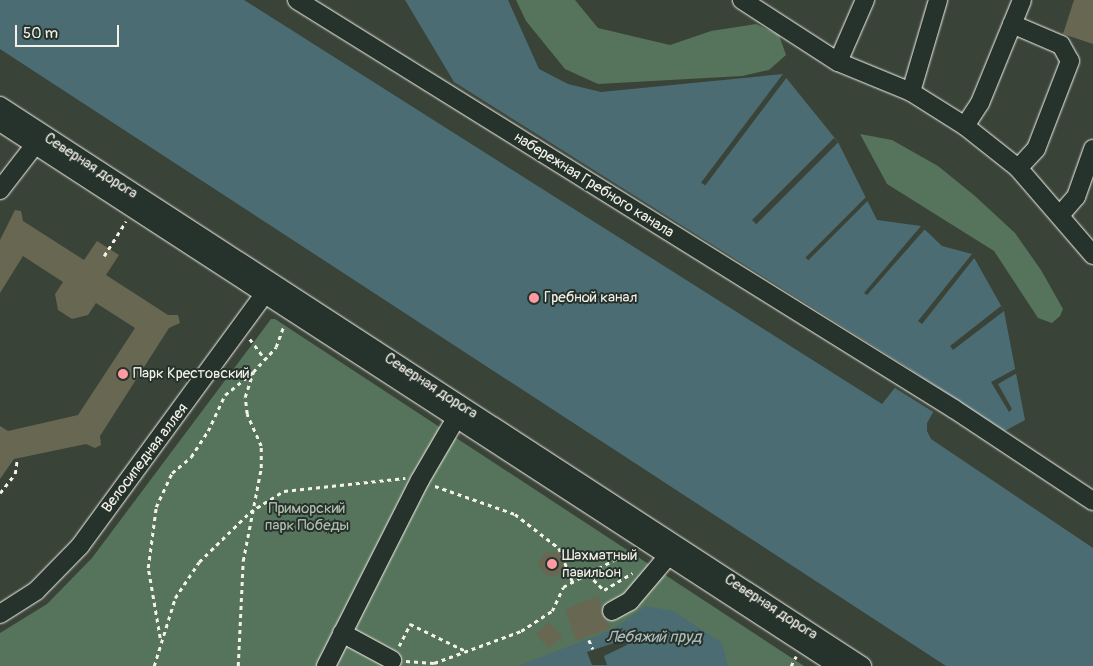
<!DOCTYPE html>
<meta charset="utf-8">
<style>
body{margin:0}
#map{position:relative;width:1093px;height:666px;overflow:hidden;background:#3a4338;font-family:Pangolin,sans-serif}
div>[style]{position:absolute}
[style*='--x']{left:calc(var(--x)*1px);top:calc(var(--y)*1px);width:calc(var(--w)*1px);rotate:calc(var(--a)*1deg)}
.green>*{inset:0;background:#56735b}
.water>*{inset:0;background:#4b6c72}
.pier>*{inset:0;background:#3a4338;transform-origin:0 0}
.building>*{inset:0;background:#686752;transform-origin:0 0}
.path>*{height:2.5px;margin-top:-1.25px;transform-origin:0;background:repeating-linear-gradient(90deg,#f4f1e8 0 4px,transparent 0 8px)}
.roads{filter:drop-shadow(0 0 1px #f4f1e8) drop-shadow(0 0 1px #f4f1e8)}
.minor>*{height:18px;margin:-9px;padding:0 9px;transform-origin:9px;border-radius:9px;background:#26332d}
.dots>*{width:14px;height:14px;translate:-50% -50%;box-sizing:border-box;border:2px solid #26332d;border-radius:50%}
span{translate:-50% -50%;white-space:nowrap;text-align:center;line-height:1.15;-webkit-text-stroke:4px #26332d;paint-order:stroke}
.street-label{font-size:15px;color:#f4f1e8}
.poi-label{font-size:15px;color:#f4f1e8}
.left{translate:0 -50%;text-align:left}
.park-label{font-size:15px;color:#b5bfb0}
.water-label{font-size:16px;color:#b0bcb9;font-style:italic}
.scale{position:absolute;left:15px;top:25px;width:104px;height:22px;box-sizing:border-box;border:2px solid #f4f1e8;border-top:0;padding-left:6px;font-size:15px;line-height:18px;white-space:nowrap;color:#f4f1e8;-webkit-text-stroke:4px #26332d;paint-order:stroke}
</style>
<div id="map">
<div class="green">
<div style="clip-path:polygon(516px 0,575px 0,598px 28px,670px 45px,711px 31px,756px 24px,779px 35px,786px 55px,769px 70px,742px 76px,598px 84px,565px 69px,526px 21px)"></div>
<div style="clip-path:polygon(860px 134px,892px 140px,938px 166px,975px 196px,1015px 233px,1041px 270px,1063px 309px,1060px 316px,1052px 323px,1038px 318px,994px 251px,887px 184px)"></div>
<div style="clip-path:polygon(271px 319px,275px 319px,804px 666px,0 666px,0 633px,47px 604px,92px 558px)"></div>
</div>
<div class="water">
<div style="clip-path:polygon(0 0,244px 0,882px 404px,910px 369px,454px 82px,405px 0,508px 0,539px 69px,568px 84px,601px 92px,783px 74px,838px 142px,877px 220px,921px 226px,942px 246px,972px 254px,1004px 311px,1025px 420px,1005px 431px,945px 392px,927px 423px,927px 431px,931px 439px,1093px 548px,1093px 666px,946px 666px,0 49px)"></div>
<div style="clip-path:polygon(646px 606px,673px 611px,722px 643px,728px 666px,518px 666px,614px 629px)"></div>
</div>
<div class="pier">
<div style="left:783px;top:74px;width:5px;height:136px;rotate:37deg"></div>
<div style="left:834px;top:138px;width:6px;height:116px;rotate:45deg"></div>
<div style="left:867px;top:196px;width:4px;height:87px;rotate:45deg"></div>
<div style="clip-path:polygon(921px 226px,925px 229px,867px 295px,864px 293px)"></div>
<div style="clip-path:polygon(972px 254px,975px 257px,922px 324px,918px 321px)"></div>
<div style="clip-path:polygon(1001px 306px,1004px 311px,953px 350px,950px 346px)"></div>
<div style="clip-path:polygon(897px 361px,959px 401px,938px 407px,935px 413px,895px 388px,907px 370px)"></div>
<div style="clip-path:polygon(1017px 368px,1019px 372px,998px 384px,1012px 409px,1009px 412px,991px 382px)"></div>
<div style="clip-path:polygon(626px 639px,627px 645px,604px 656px,607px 665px,592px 665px,587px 652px)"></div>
</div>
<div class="building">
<div style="clip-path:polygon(1074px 0,1093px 0,1093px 44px,1063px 34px)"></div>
<div style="clip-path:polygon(15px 210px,21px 211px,23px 221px,84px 260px,97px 241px,119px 255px,106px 275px,168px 315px,178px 315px,180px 323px,169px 328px,100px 436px,101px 445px,95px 448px,86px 444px,14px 459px,0 479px,0 426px,8px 431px,78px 415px,135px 328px,96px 303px,88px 315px,72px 319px,58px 310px,55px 294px,63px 282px,23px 256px,0 293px,0 240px)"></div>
<div style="clip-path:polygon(545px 552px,559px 552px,565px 564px,557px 576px,545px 575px,538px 563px)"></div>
<div style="clip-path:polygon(599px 596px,603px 616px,611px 628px,576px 641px,565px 609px)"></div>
<div style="left:549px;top:622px;width:19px;height:18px;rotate:47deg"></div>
</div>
<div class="path">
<div style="--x:104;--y:256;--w:41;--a:-57.8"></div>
<div style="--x:250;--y:339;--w:25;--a:53"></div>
<div style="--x:435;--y:486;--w:85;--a:19.3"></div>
<div style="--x:515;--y:514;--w:56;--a:37.7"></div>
<div style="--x:559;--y:548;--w:37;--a:68"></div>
<div style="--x:0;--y:493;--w:24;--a:-52"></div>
<div style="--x:15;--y:474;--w:15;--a:-82"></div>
<div style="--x:588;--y:574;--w:23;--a:45"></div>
<div style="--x:604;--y:590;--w:33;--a:-31"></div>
<div style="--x:160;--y:638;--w:71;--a:-99.7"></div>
<div style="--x:148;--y:568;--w:62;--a:-82.5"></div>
<div style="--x:156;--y:507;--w:38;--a:-65"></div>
<div style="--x:172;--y:473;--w:25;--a:-40"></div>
<div style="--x:191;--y:457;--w:31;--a:-57"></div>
<div style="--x:208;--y:431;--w:40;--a:-65"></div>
<div style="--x:225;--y:395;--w:36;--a:-39"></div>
<div style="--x:589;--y:640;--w:10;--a:66"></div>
<div style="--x:399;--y:646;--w:25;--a:-63"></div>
<div style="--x:410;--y:624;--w:64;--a:25.8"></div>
<div style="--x:406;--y:661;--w:28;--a:4"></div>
<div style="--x:434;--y:663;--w:93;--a:-20.2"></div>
<div style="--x:521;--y:631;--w:37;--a:-33"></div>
<div style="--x:552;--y:611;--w:26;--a:-65"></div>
<div style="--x:563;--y:587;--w:77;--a:-27.9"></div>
<div style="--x:154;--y:666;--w:71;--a:-72.8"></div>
<div style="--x:175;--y:598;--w:43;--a:-56.3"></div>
<div style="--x:199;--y:562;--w:71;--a:-44.4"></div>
<div style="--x:250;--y:512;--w:40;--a:-32"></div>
<div style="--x:284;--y:491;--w:122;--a:-6.1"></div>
<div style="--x:238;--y:666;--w:105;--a:-87.3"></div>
<div style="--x:243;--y:561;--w:95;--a:-79"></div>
<div style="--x:261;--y:468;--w:22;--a:-90"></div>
<div style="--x:261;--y:446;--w:35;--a:-114"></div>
<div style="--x:247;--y:414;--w:17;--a:-97"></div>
<div style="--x:245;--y:397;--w:26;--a:-72"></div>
<div style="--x:253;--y:372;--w:34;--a:-47"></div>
<div style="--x:276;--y:347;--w:23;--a:-70"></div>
<div style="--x:791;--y:666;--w:11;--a:-63"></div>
</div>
<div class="roads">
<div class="minor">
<div style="--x:297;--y:0;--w:774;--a:31.9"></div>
<div style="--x:954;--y:409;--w:167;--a:33.5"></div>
<div style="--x:742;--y:0;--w:114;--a:32.9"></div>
<div style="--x:838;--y:62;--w:79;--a:22.3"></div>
<div style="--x:911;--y:92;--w:64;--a:32.2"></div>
<div style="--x:965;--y:126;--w:68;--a:38.4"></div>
<div style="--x:1018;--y:168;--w:115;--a:49.2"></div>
<div style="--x:1012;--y:24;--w:53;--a:23.2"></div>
<div style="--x:1061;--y:45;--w:18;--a:61"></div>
<div style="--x:1070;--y:61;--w:94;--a:111.1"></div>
<div style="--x:1036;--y:149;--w:26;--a:133"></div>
<div style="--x:838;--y:62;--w:68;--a:-66.5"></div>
<div style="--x:911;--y:92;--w:96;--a:-73.6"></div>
<div style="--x:0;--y:106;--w:1028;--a:33.01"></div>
<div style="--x:0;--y:122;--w:999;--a:32.99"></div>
<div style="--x:965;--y:126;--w:27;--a:-57"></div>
<div style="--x:980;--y:103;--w:111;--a:-67.8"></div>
<div style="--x:0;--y:190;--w:67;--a:-52.3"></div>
<div style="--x:1061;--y:214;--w:23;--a:-49"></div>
<div style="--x:1076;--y:197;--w:51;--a:-70.5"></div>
<div style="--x:612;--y:611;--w:21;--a:-29"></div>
<div style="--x:630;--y:601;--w:70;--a:-49.7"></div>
<div style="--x:0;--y:614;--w:43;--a:-32.6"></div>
<div style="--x:36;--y:591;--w:63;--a:-45.6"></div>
<div style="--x:80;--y:546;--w:323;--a:-53.8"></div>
<div style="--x:342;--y:633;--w:57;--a:28.4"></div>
<div style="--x:326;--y:666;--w:208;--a:-63.2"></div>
<div style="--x:420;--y:480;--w:83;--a:-59.7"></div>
</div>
</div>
<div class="dots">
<div style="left:534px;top:298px;background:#ff9aa2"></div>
<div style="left:123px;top:374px;background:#ff9aa2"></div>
<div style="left:552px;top:564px;background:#ff9aa2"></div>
</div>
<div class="street-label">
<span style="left:91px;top:166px;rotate:33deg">Северная дорога</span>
<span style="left:594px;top:185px;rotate:32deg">набережная Гребного канала</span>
<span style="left:431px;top:386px;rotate:33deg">Северная дорога</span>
<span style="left:145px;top:458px;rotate:-53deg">Велосипедная аллея</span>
<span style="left:771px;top:607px;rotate:33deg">Северная дорога</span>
</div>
<div class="poi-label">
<span class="left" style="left:544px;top:298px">Гребной канал</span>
<span class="left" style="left:133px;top:374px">Парк Крестовский</span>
<span class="left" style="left:562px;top:564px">Шахматный<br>павильон</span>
</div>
<div class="park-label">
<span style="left:307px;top:517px">Приморский<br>парк Победы</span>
</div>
<div class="water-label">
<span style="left:654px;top:637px">Лебяжий пруд</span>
</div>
<div class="scale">50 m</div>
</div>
